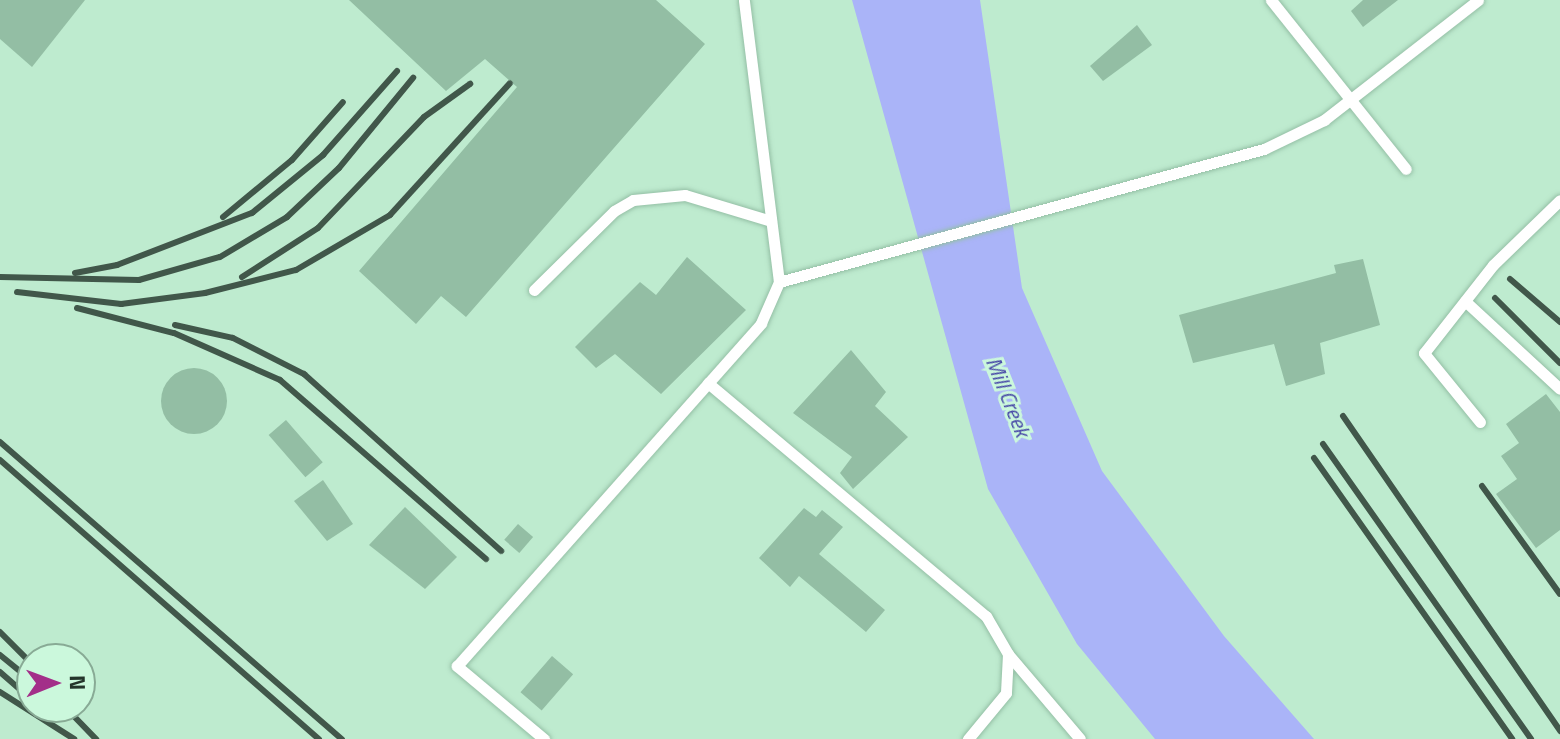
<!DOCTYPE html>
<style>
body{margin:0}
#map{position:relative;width:1560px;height:739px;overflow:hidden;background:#beebcf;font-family:"Titillium Web",sans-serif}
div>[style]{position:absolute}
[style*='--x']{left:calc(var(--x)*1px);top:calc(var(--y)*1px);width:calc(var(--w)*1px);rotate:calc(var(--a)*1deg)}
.water>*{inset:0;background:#aab4f8}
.building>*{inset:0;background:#93bea4;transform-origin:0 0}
.round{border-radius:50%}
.roads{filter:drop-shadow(0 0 2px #94bfa5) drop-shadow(0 0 2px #94bfa5)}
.service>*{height:11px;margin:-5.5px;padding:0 5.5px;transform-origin:5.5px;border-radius:5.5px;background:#fff}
.rail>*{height:6px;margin:-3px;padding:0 3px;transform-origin:3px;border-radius:3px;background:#41574a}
span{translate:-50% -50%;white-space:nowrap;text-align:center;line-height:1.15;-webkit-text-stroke:6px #cbf8dc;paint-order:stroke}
.water-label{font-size:22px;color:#4545a6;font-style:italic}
.north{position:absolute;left:16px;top:643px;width:80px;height:80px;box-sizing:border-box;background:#cbf8dc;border:2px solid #88aa95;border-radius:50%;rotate:89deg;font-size:22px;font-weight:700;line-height:32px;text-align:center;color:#24352b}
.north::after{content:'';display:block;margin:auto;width:28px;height:36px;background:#a32f89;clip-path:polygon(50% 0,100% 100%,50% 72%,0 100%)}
</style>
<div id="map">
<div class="water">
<div style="clip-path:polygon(852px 0,980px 0,1022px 288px,1102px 471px,1224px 636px,1314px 739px,1155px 739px,1077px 644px,988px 489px)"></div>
</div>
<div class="building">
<div style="clip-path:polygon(0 0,85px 0,32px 67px,0 39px)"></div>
<div style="clip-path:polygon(349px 0,656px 0,705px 44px,466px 317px,441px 296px,416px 324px,359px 271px,517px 87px,485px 59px,446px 91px)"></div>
<div style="clip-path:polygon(1363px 0,1398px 0,1363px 27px,1351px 11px)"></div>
<div style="clip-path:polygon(1137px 25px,1152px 45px,1103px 81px,1090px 66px)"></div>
<div style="clip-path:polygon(687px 257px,746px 310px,661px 394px,615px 354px,596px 368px,575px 347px,640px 282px,656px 295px)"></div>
<div style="clip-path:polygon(1363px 259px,1380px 325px,1320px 343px,1325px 374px,1286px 386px,1274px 344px,1193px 363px,1179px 315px,1336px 273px,1334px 265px)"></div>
<div style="clip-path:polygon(851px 350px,886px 392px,875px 406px,908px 437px,853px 489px,840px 473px,852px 457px,793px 413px)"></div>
<div class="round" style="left:161px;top:368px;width:66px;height:66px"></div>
<div style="clip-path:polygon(1546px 394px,1560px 412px,1560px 530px,1536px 548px,1496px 494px,1517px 479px,1501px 456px,1519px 443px,1506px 424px)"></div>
<div style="left:286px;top:420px;width:56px;height:23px;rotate:49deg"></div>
<div style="clip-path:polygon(323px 480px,353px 524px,327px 541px,294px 501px)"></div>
<div style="clip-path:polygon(405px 507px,457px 557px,425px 589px,369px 545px)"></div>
<div style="clip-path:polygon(804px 508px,816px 517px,822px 510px,843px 527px,819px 554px,885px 610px,866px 632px,799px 576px,790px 587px,759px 558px)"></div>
<div style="left:518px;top:524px;width:20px;height:21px;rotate:41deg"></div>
<div style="left:552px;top:656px;width:28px;height:48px;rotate:41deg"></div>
</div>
<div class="roads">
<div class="service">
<div style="--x:1271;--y:0;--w:216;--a:51.4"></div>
<div style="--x:779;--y:282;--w:503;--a:-15.34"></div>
<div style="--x:1264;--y:149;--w:67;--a:-25.8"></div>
<div style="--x:1324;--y:120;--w:195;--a:-37.9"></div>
<div style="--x:534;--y:290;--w:112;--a:-44.6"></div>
<div style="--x:614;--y:211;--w:22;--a:-30"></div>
<div style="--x:633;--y:200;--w:52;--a:-5.5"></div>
<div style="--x:685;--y:195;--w:90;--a:16.8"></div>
<div style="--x:1465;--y:301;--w:129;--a:42.8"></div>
<div style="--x:708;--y:383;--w:363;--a:40"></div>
<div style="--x:986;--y:616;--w:44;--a:59.9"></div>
<div style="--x:1008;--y:654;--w:39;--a:93"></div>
<div style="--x:1006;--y:693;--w:60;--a:129.6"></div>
<div style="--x:1480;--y:422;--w:89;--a:-129.1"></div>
<div style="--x:1424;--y:353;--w:112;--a:-51.9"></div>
<div style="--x:1493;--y:265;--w:93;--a:-44.1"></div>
<div style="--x:1008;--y:654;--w:111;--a:49.7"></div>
<div style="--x:544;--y:739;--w:114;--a:-140"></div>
<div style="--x:457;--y:666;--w:458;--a:-48.4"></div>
<div style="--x:761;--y:323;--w:45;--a:-66.3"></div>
<div style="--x:779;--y:282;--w:284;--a:-97.1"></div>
</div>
</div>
<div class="rail">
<div style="--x:223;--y:217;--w:89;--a:-39.6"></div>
<div style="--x:292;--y:160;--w:77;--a:-48.7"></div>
<div style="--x:75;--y:273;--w:43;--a:-10.8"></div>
<div style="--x:117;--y:265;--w:145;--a:-21.1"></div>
<div style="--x:252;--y:213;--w:92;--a:-39.2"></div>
<div style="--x:323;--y:155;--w:112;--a:-48.6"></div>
<div style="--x:0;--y:277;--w:139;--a:1.2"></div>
<div style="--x:139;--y:280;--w:84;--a:-15.9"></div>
<div style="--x:220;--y:257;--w:78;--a:-30.8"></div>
<div style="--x:287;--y:217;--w:71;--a:-43.3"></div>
<div style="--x:339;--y:168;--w:117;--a:-50.6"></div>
<div style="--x:242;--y:277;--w:90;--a:-32.8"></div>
<div style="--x:318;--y:228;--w:153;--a:-46.3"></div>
<div style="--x:424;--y:117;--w:57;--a:-35.7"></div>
<div style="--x:1510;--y:279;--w:66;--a:40.7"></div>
<div style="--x:17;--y:292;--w:105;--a:6.6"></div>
<div style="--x:121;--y:304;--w:85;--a:-7.5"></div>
<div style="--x:205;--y:293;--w:94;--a:-14.2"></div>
<div style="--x:296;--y:270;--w:109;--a:-30.3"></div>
<div style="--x:390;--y:215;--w:178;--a:-47.7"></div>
<div style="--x:1495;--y:298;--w:92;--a:45"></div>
<div style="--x:77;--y:308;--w:100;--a:14.5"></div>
<div style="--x:174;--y:333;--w:116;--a:23.9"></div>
<div style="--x:280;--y:380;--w:273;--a:41"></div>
<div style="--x:175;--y:325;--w:59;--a:12.6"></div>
<div style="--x:233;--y:338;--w:80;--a:26.9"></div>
<div style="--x:304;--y:374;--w:265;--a:41.9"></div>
<div style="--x:1343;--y:416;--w:383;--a:55.4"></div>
<div style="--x:0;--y:442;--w:453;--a:41"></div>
<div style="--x:1323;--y:444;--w:361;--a:54.8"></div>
<div style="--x:1314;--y:458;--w:344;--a:54.8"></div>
<div style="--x:0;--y:460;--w:424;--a:41.2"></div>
<div style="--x:1482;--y:486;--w:133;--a:54.2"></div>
<div style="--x:0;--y:632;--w:45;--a:45"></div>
<div style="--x:0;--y:655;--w:41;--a:39.1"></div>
<div style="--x:0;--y:672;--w:43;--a:41.2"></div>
<div style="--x:0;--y:692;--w:88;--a:32.4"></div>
<div style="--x:65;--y:707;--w:45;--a:45.9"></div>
</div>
<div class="water-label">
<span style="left:1008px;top:397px;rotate:68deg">Mill Creek</span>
</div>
<div class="north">N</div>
</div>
